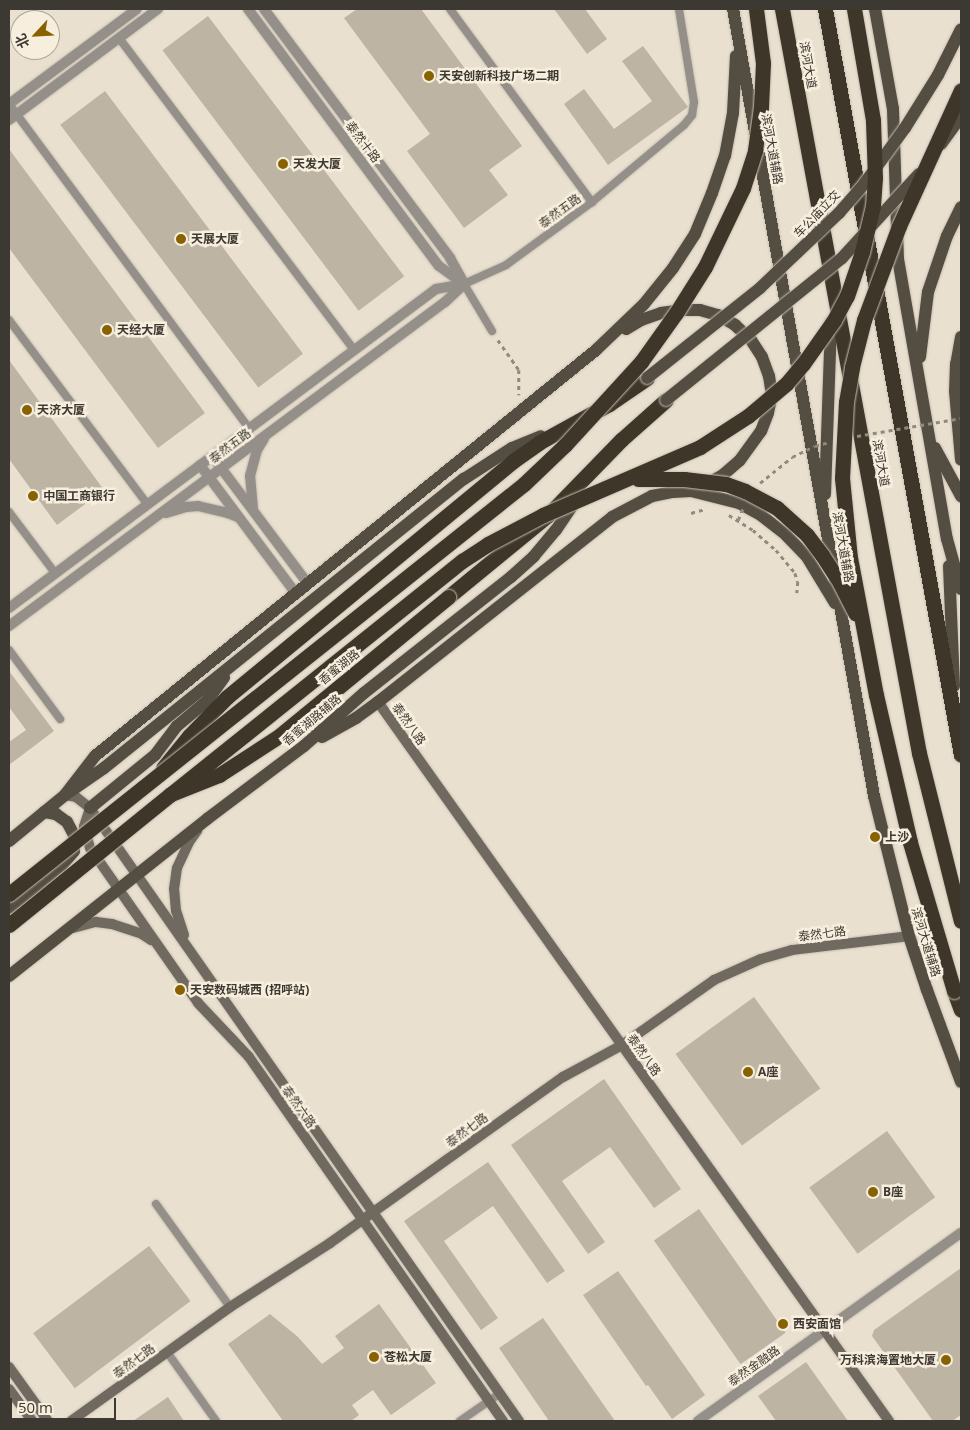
<!DOCTYPE html>
<meta charset="utf-8">
<style>
body{margin:0}
#map{position:relative;width:970px;height:1430px;overflow:hidden;background:#eae0d0;font-family:"Open Sans","Noto Sans SC",sans-serif}
div>[style]{position:absolute}
[style*='--x']{left:calc(var(--x)*1px);top:calc(var(--y)*1px);width:calc(var(--w)*1px);rotate:calc(var(--a)*1deg)}
.building>*{inset:0;background:#beb4a4;transform-origin:0 0}
.path>*{height:2.5px;margin-top:-1.25px;transform-origin:0;background:repeating-linear-gradient(90deg,#918a7f 0 4px,transparent 0 8px)}
.roads{filter:drop-shadow(0 0 1px #c7beb0) drop-shadow(0 0 1px #c7beb0)}
.lane>*{height:8px;margin:-4px;padding:0 4px;transform-origin:4px;border-radius:4px;background:#949089}
.street>*{height:10px;margin:-5px;padding:0 5px;transform-origin:5px;border-radius:5px;background:#949089}
.secondary>*{height:10px;margin:-5px;padding:0 5px;transform-origin:5px;border-radius:5px;background:#6f695f}
.primary>*{height:12px;margin:-6px;padding:0 6px;transform-origin:6px;border-radius:6px;background:#544d41}
.highway>*{height:15px;margin:-7.5px;padding:0 7.5px;transform-origin:7.5px;border-radius:7.5px;background:#3e3629}
.path-bridge>*{height:2.5px;margin-top:-1.25px;transform-origin:0;background:repeating-linear-gradient(90deg,#918a7f 0 4px,transparent 0 8px)}
.bridges{filter:drop-shadow(0 0 1px #c7beb0) drop-shadow(0 0 1px #c7beb0)}
.primary-bridge>*{height:12px;margin:-6px;padding:0 6px;transform-origin:6px;border-radius:6px;background:#544d41}
.highway-bridge>*{height:15px;margin:-7.5px;padding:0 7.5px;transform-origin:7.5px;border-radius:7.5px;background:#3e3629}
.dots>*{width:14px;height:14px;translate:-50% -50%;box-sizing:border-box;border:2px solid #f8eedd;border-radius:50%}
span{translate:-50% -50%;white-space:nowrap;text-align:center;line-height:1.15;-webkit-text-stroke:5px #f8eedd;paint-order:stroke}
.street-label{font-size:12px;color:#3c3832}
.poi-label{font-size:12px;color:#3c3832;font-weight:700}
.left{translate:0 -50%;text-align:left}
.right{translate:-100% -50%;text-align:right}
.frame{position:absolute;inset:0;border:10px solid #3c3832;pointer-events:none}
.north{position:absolute;left:10px;top:10px;width:50px;height:50px;box-sizing:border-box;background:#f8eedd;border:1px solid #ada599;border-radius:50%;rotate:245deg;font-size:14px;font-weight:700;line-height:20px;text-align:center;color:#3c3832}
.north::after{content:'';display:block;margin:auto;width:18px;height:22px;background:#886100;clip-path:polygon(50% 0,100% 100%,50% 72%,0 100%)}
.scale{position:absolute;left:10px;top:1398px;width:106px;height:22px;box-sizing:border-box;border:2px solid #3c3832;border-top:0;padding-left:6px;font-size:15px;line-height:18px;white-space:nowrap;color:#3c3832;-webkit-text-stroke:4px #f8eedd;paint-order:stroke}
</style>
<div id="map">
<div class="building">
<div style="clip-path:polygon(357px 9px,421px 9px,522px 146px,489px 170px,508px 195px,464px 228px,407px 151px,430px 134px,344px 18px)"></div>
<div style="clip-path:polygon(554px 9px,585px 9px,607px 39px,587px 54px)"></div>
<div style="left:208px;top:16px;width:326px;height:57px;rotate:53deg"></div>
<div style="clip-path:polygon(643px 46px,688px 107px,608px 165px,564px 104px,584px 89px,614px 129px,652px 101px,622px 61px)"></div>
<div style="left:105px;top:91px;width:329px;height:56px;rotate:53deg"></div>
<div style="clip-path:polygon(9px 149px,205px 413px,158px 448px,9px 248px)"></div>
<div style="clip-path:polygon(9px 360px,104px 490px,57px 525px,9px 459px)"></div>
<div style="clip-path:polygon(9px 671px,54px 731px,9px 765px,9px 742px,26px 730px,9px 707px)"></div>
<div style="left:754px;top:997px;width:113px;height:97px;rotate:54deg"></div>
<div style="clip-path:polygon(604px 1079px,681px 1189px,654px 1208px,610px 1147px,562px 1181px,605px 1242px,588px 1254px,511px 1145px)"></div>
<div style="left:887px;top:1131px;width:82px;height:96px;rotate:54deg"></div>
<div style="clip-path:polygon(488px 1162px,565px 1271px,547px 1283px,493px 1206px,444px 1241px,498px 1318px,481px 1330px,404px 1221px)"></div>
<div style="left:699px;top:1209px;width:151px;height:55px;rotate:55deg"></div>
<div style="left:149px;top:1246px;width:69px;height:145px;rotate:53deg"></div>
<div style="clip-path:polygon(961px 1268px,961px 1415px,952px 1421px,933px 1421px,872px 1336px,874px 1330px)"></div>
<div style="clip-path:polygon(618px 1271px,705px 1395px,672px 1419px,648px 1385px,646px 1386px,583px 1295px)"></div>
<div style="clip-path:polygon(379px 1304px,436px 1383px,391px 1415px,373px 1390px,352px 1405px,359px 1415px,351px 1421px,283px 1421px,228px 1344px,270px 1314px,298px 1337px,322px 1364px,344px 1348px,335px 1336px)"></div>
<div style="clip-path:polygon(543px 1318px,615px 1421px,549px 1421px,499px 1348px)"></div>
<div style="clip-path:polygon(806px 1362px,848px 1421px,776px 1421px,758px 1396px)"></div>
<div style="clip-path:polygon(168px 1397px,184px 1421px,133px 1421px)"></div>
</div>
<div class="path">
<div style="--x:498;--y:340;--w:37;--a:55"></div>
<div style="--x:519;--y:370;--w:25;--a:90"></div>
<div style="--x:691;--y:513;--w:15;--a:-16"></div>
<div style="--x:729;--y:515;--w:28;--a:32"></div>
<div style="--x:753;--y:530;--w:30;--a:41"></div>
<div style="--x:776;--y:550;--w:30;--a:50"></div>
<div style="--x:795;--y:573;--w:9;--a:72"></div>
<div style="--x:798;--y:582;--w:11;--a:95"></div>
</div>
<div class="roads">
<div class="lane">
<div style="--x:450;--y:9;--w:240;--a:53.7"></div>
<div style="--x:119;--y:38;--w:391;--a:53"></div>
<div style="--x:9;--y:104;--w:403;--a:53.5"></div>
<div style="--x:9;--y:320;--w:230;--a:53.1"></div>
<div style="--x:492;--y:331;--w:55;--a:-120.8"></div>
<div style="--x:464;--y:284;--w:46;--a:-24.3"></div>
<div style="--x:506;--y:265;--w:107;--a:-36.2"></div>
<div style="--x:592;--y:202;--w:120;--a:-39.9"></div>
<div style="--x:684;--y:125;--w:13;--a:-51"></div>
<div style="--x:692;--y:115;--w:13;--a:-81"></div>
<div style="--x:694;--y:102;--w:94;--a:-99.2"></div>
<div style="--x:9;--y:512;--w:76;--a:53"></div>
<div style="--x:9;--y:650;--w:86;--a:53.5"></div>
<div style="--x:156;--y:1204;--w:127;--a:54.3"></div>
<div style="--x:167;--y:1352;--w:85;--a:54.6"></div>
<div style="--x:460;--y:1421;--w:47;--a:-34.7"></div>
</div>
<div class="street">
<div style="--x:248;--y:9;--w:320;--a:53.4"></div>
<div style="--x:439;--y:266;--w:31;--a:36"></div>
<div style="--x:264;--y:9;--w:311;--a:53.2"></div>
<div style="--x:450;--y:258;--w:26;--a:61"></div>
<div style="--x:9;--y:104;--w:159;--a:-36.6"></div>
<div style="--x:9;--y:120;--w:186;--a:-36.7"></div>
<div style="--x:212;--y:456;--w:160;--a:53.1"></div>
<div style="--x:200;--y:465;--w:161;--a:53.3"></div>
<div style="--x:253;--y:509;--w:33;--a:-95"></div>
<div style="--x:250;--y:476;--w:27;--a:-75"></div>
<div style="--x:257;--y:450;--w:13;--a:-58"></div>
<div style="--x:166;--y:513;--w:21;--a:-17"></div>
<div style="--x:186;--y:507;--w:12;--a:-5"></div>
<div style="--x:198;--y:506;--w:28;--a:13"></div>
<div style="--x:225;--y:512;--w:14;--a:21"></div>
<div style="--x:9;--y:608;--w:533;--a:-36.76"></div>
<div style="--x:436;--y:289;--w:27;--a:-10"></div>
<div style="--x:9;--y:626;--w:543;--a:-36.62"></div>
<div style="--x:445;--y:302;--w:26;--a:-43"></div>
<div style="--x:698;--y:1421;--w:323;--a:-35.6"></div>
</div>
<div class="secondary">
<div style="--x:378;--y:702;--w:882;--a:54.6"></div>
<div style="--x:65;--y:795;--w:11;--a:10"></div>
<div style="--x:76;--y:797;--w:18;--a:38"></div>
<div style="--x:90;--y:808;--w:748;--a:55.01"></div>
<div style="--x:90;--y:808;--w:20;--a:108"></div>
<div style="--x:84;--y:827;--w:22;--a:74"></div>
<div style="--x:90;--y:848;--w:189;--a:55.1"></div>
<div style="--x:198;--y:1003;--w:74;--a:46.6"></div>
<div style="--x:249;--y:1057;--w:444;--a:55.1"></div>
<div style="--x:73;--y:928;--w:24;--a:-15"></div>
<div style="--x:96;--y:922;--w:16;--a:7"></div>
<div style="--x:112;--y:924;--w:32;--a:18"></div>
<div style="--x:142;--y:934;--w:11;--a:34"></div>
<div style="--x:184;--y:935;--w:25;--a:-108"></div>
<div style="--x:176;--y:911;--w:22;--a:-95"></div>
<div style="--x:174;--y:889;--w:21;--a:-82"></div>
<div style="--x:177;--y:868;--w:29;--a:-65"></div>
<div style="--x:189;--y:842;--w:14;--a:-54"></div>
<div style="--x:9;--y:1367;--w:67;--a:54.2"></div>
<div style="--x:9;--y:1389;--w:39;--a:54"></div>
<div style="--x:71;--y:1421;--w:196;--a:-35.6"></div>
<div style="--x:230;--y:1307;--w:119;--a:-32.6"></div>
<div style="--x:330;--y:1243;--w:286;--a:-35.5"></div>
<div style="--x:563;--y:1077;--w:67;--a:-28.5"></div>
<div style="--x:622;--y:1045;--w:113;--a:-35.2"></div>
<div style="--x:714;--y:980;--w:51;--a:-24.1"></div>
<div style="--x:761;--y:959;--w:32;--a:-16"></div>
<div style="--x:792;--y:950;--w:118;--a:-6.8"></div>
</div>
<div class="primary">
<div style="--x:733;--y:9;--w:800;--a:79.84"></div>
<div style="--x:874;--y:796;--w:144;--a:76"></div>
<div style="--x:909;--y:936;--w:57;--a:71.6"></div>
<div style="--x:927;--y:990;--w:98;--a:69.7"></div>
<div style="--x:875;--y:9;--w:102;--a:79.8"></div>
<div style="--x:893;--y:109;--w:150;--a:88.1"></div>
<div style="--x:898;--y:259;--w:284;--a:80.1"></div>
<div style="--x:947;--y:539;--w:52;--a:74.4"></div>
<div style="--x:626;--y:329;--w:17;--a:-31"></div>
<div style="--x:641;--y:320;--w:21;--a:-19"></div>
<div style="--x:661;--y:313;--w:22;--a:-8"></div>
<div style="--x:683;--y:310;--w:17;--a:0"></div>
<div style="--x:700;--y:310;--w:19;--a:16"></div>
<div style="--x:718;--y:315;--w:20;--a:30"></div>
<div style="--x:735;--y:325;--w:22;--a:43"></div>
<div style="--x:751;--y:340;--w:20;--a:57"></div>
<div style="--x:762;--y:357;--w:20;--a:70"></div>
<div style="--x:769;--y:376;--w:19;--a:81"></div>
<div style="--x:772;--y:395;--w:18;--a:103"></div>
<div style="--x:768;--y:413;--w:19;--a:111"></div>
<div style="--x:761;--y:431;--w:37;--a:126"></div>
<div style="--x:739;--y:461;--w:21;--a:139"></div>
<div style="--x:723;--y:475;--w:18;--a:151"></div>
<div style="--x:961;--y:337;--w:27;--a:100"></div>
<div style="--x:956;--y:364;--w:27;--a:92"></div>
<div style="--x:955;--y:391;--w:69;--a:85"></div>
<div style="--x:920;--y:357;--w:65;--a:-83"></div>
<div style="--x:928;--y:292;--w:59;--a:-71.3"></div>
<div style="--x:947;--y:236;--w:32;--a:-64"></div>
<div style="--x:935;--y:448;--w:55;--a:61.6"></div>
<div style="--x:825;--y:494;--w:172;--a:-88"></div>
<div style="--x:949;--y:566;--w:120;--a:87.6"></div>
<div style="--x:322;--y:737;--w:39;--a:-29"></div>
<div style="--x:356;--y:718;--w:27;--a:-36"></div>
<div style="--x:378;--y:702;--w:298;--a:-38.3"></div>
<div style="--x:612;--y:517;--w:45;--a:-27.7"></div>
<div style="--x:652;--y:496;--w:20;--a:-11"></div>
<div style="--x:672;--y:492;--w:19;--a:-3"></div>
<div style="--x:691;--y:491;--w:49;--a:14"></div>
<div style="--x:739;--y:503;--w:26;--a:29"></div>
<div style="--x:762;--y:516;--w:31;--a:38"></div>
<div style="--x:786;--y:535;--w:30;--a:46"></div>
<div style="--x:807;--y:557;--w:54;--a:58.7"></div>
<div style="--x:65;--y:795;--w:49;--a:-52.4"></div>
<div style="--x:95;--y:756;--w:645;--a:-39.02"></div>
<div style="--x:596;--y:350;--w:66;--a:-43.8"></div>
<div style="--x:644;--y:304;--w:46;--a:-51.1"></div>
<div style="--x:673;--y:268;--w:40;--a:-57.1"></div>
<div style="--x:695;--y:234;--w:44;--a:-67.5"></div>
<div style="--x:712;--y:193;--w:39;--a:-71"></div>
<div style="--x:725;--y:156;--w:44;--a:-79.5"></div>
<div style="--x:733;--y:113;--w:57;--a:-87"></div>
<div style="--x:90;--y:808;--w:84;--a:-39.2"></div>
<div style="--x:155;--y:755;--w:36;--a:-53"></div>
<div style="--x:177;--y:726;--w:39;--a:-40"></div>
<div style="--x:207;--y:701;--w:29;--a:-54"></div>
<div style="--x:9;--y:841;--w:72;--a:-39.4"></div>
<div style="--x:65;--y:795;--w:47;--a:-34.7"></div>
<div style="--x:104;--y:768;--w:462;--a:-38.8"></div>
<div style="--x:464;--y:479;--w:57;--a:-32.9"></div>
<div style="--x:512;--y:448;--w:31;--a:-22"></div>
<div style="--x:9;--y:908;--w:68;--a:-39.1"></div>
<div style="--x:62;--y:865;--w:18;--a:-49"></div>
<div style="--x:74;--y:851;--w:16;--a:-90"></div>
<div style="--x:74;--y:835;--w:15;--a:-118"></div>
<div style="--x:67;--y:822;--w:14;--a:-144"></div>
<div style="--x:56;--y:814;--w:12;--a:-171"></div>
<div style="--x:9;--y:976;--w:253;--a:-38.4"></div>
<div style="--x:207;--y:819;--w:121;--a:-37"></div>
<div style="--x:304;--y:746;--w:80;--a:-41.5"></div>
<div style="--x:364;--y:693;--w:187;--a:-38.3"></div>
<div style="--x:511;--y:577;--w:31;--a:-42"></div>
<div style="--x:534;--y:556;--w:34;--a:-50"></div>
<div style="--x:556;--y:530;--w:36;--a:-56"></div>
</div>
<div class="highway">
<div style="--x:782;--y:9;--w:757;--a:79.57"></div>
<div style="--x:919;--y:753;--w:173;--a:76"></div>
<div style="--x:825;--y:9;--w:758;--a:79.67"></div>
<div style="--x:448;--y:597;--w:129;--a:-39.4"></div>
<div style="--x:548;--y:515;--w:105;--a:-45.8"></div>
<div style="--x:621;--y:440;--w:60;--a:-41.6"></div>
<div style="--x:163;--y:768;--w:41;--a:-50.9"></div>
<div style="--x:189;--y:736;--w:54;--a:-45.7"></div>
<div style="--x:227;--y:697;--w:371;--a:-39.5"></div>
<div style="--x:513;--y:461;--w:33;--a:-35"></div>
<div style="--x:540;--y:442;--w:79;--a:-28.8"></div>
<div style="--x:609;--y:404;--w:46;--a:-34.4"></div>
<div style="--x:954;--y:991;--w:20;--a:70"></div>
</div>
</div>
<div class="path-bridge">
<div style="--x:857;--y:436;--w:106;--a:-9.8"></div>
<div style="--x:760;--y:483;--w:41;--a:-39.1"></div>
<div style="--x:792;--y:457;--w:25;--a:-26"></div>
<div style="--x:815;--y:446;--w:15;--a:-16"></div>
<div style="--x:738;--y:520;--w:15;--a:-67"></div>
</div>
<div class="bridges">
<div class="primary-bridge">
<div style="--x:941;--y:144;--w:34;--a:-54"></div>
<div style="--x:647;--y:378;--w:144;--a:-38.5"></div>
<div style="--x:760;--y:288;--w:109;--a:-43.5"></div>
<div style="--x:839;--y:213;--w:38;--a:-49"></div>
<div style="--x:864;--y:184;--w:69;--a:-53.8"></div>
<div style="--x:905;--y:128;--w:62;--a:-58.1"></div>
<div style="--x:938;--y:75;--w:51;--a:-63.4"></div>
<div style="--x:666;--y:400;--w:226;--a:-38.9"></div>
<div style="--x:842;--y:258;--w:114;--a:-47.5"></div>
</div>
<div class="highway-bridge">
<div style="--x:638;--y:479;--w:46;--a:0"></div>
<div style="--x:684;--y:479;--w:42;--a:6.8"></div>
<div style="--x:726;--y:484;--w:20;--a:20"></div>
<div style="--x:745;--y:491;--w:36;--a:28"></div>
<div style="--x:777;--y:508;--w:40;--a:42"></div>
<div style="--x:807;--y:535;--w:25;--a:53"></div>
<div style="--x:822;--y:555;--w:33;--a:57"></div>
<div style="--x:840;--y:583;--w:34;--a:63"></div>
<div style="--x:171;--y:794;--w:373;--a:-38.7"></div>
<div style="--x:462;--y:561;--w:31;--a:-33"></div>
<div style="--x:488;--y:544;--w:62;--a:-27.8"></div>
<div style="--x:543;--y:515;--w:171;--a:-23.4"></div>
<div style="--x:700;--y:447;--w:57;--a:-32.9"></div>
<div style="--x:748;--y:416;--w:50;--a:-40.1"></div>
<div style="--x:786;--y:384;--w:26;--a:-50"></div>
<div style="--x:803;--y:364;--w:54;--a:-54.8"></div>
<div style="--x:834;--y:320;--w:27;--a:-62"></div>
<div style="--x:847;--y:296;--w:46;--a:-71.2"></div>
<div style="--x:862;--y:252;--w:47;--a:-76.6"></div>
<div style="--x:873;--y:206;--w:28;--a:-86"></div>
<div style="--x:875;--y:178;--w:58;--a:-92"></div>
<div style="--x:873;--y:120;--w:113;--a:-99.7"></div>
<div style="--x:9;--y:894;--w:658;--a:-38.52"></div>
<div style="--x:524;--y:484;--w:57;--a:-43.6"></div>
<div style="--x:565;--y:445;--w:113;--a:-47.5"></div>
<div style="--x:641;--y:362;--w:60;--a:-54.5"></div>
<div style="--x:676;--y:313;--w:54;--a:-57.8"></div>
<div style="--x:705;--y:267;--w:88;--a:-64.3"></div>
<div style="--x:743;--y:188;--w:40;--a:-72"></div>
<div style="--x:755;--y:150;--w:43;--a:-82.1"></div>
<div style="--x:761;--y:107;--w:44;--a:-87.4"></div>
<div style="--x:763;--y:63;--w:54;--a:-97.4"></div>
<div style="--x:9;--y:925;--w:208;--a:-39"></div>
<div style="--x:171;--y:794;--w:52;--a:-21.6"></div>
<div style="--x:219;--y:775;--w:72;--a:-33"></div>
<div style="--x:279;--y:736;--w:219;--a:-39.4"></div>
<div style="--x:954;--y:991;--w:155;--a:-106.5"></div>
<div style="--x:910;--y:842;--w:151;--a:-103"></div>
<div style="--x:876;--y:695;--w:139;--a:-100.7"></div>
<div style="--x:850;--y:558;--w:80;--a:-95.7"></div>
<div style="--x:842;--y:478;--w:76;--a:-87"></div>
<div style="--x:846;--y:402;--w:36;--a:-80"></div>
<div style="--x:852;--y:367;--w:49;--a:-75.7"></div>
<div style="--x:864;--y:320;--w:100;--a:-69.6"></div>
<div style="--x:899;--y:226;--w:149;--a:-65.5"></div>
</div>
</div>
<div class="dots">
<div style="left:429px;top:76px;background:#886100"></div>
<div style="left:283px;top:164px;background:#886100"></div>
<div style="left:181px;top:239px;background:#886100"></div>
<div style="left:107px;top:330px;background:#886100"></div>
<div style="left:27px;top:410px;background:#886100"></div>
<div style="left:33px;top:496px;background:#886100"></div>
<div style="left:875px;top:837px;background:#886100"></div>
<div style="left:180px;top:990px;background:#886100"></div>
<div style="left:748px;top:1072px;background:#886100"></div>
<div style="left:873px;top:1192px;background:#886100"></div>
<div style="left:783px;top:1324px;background:#886100"></div>
<div style="left:374px;top:1357px;background:#886100"></div>
<div style="left:946px;top:1360px;background:#886100"></div>
</div>
<div class="street-label">
<span style="left:808px;top:65px;rotate:80deg">滨河大道</span>
<span style="left:363px;top:142px;rotate:53deg">泰然十路</span>
<span style="left:772px;top:149px;rotate:80deg">滨河大道辅路</span>
<span style="left:560px;top:211px;rotate:-36deg">泰然五路</span>
<span style="left:817px;top:214px;rotate:-46deg">车公庙立交</span>
<span style="left:230px;top:446px;rotate:-37deg">泰然五路</span>
<span style="left:881px;top:463px;rotate:80deg">滨河大道</span>
<span style="left:843px;top:547px;rotate:80deg">滨河大道辅路</span>
<span style="left:339px;top:667px;rotate:-39deg">香蜜湖路</span>
<span style="left:312px;top:720px;rotate:-40deg">香蜜湖路辅路</span>
<span style="left:409px;top:724px;rotate:55deg">泰然八路</span>
<span style="left:822px;top:934px;rotate:-7deg">泰然七路</span>
<span style="left:926px;top:942px;rotate:73deg">滨河大道辅路</span>
<span style="left:644px;top:1055px;rotate:55deg">泰然八路</span>
<span style="left:299px;top:1107px;rotate:55deg">泰然六路</span>
<span style="left:467px;top:1130px;rotate:-36deg">泰然七路</span>
<span style="left:134px;top:1361px;rotate:-36deg">泰然七路</span>
<span style="left:754px;top:1366px;rotate:-35deg">泰然金融路</span>
</div>
<div class="poi-label">
<span class="left" style="left:439px;top:76px">天安创新科技广场二期</span>
<span class="left" style="left:293px;top:164px">天发大厦</span>
<span class="left" style="left:191px;top:239px">天展大厦</span>
<span class="left" style="left:117px;top:330px">天经大厦</span>
<span class="left" style="left:37px;top:410px">天济大厦</span>
<span class="left" style="left:43px;top:496px">中国工商银行</span>
<span class="left" style="left:885px;top:837px">上沙</span>
<span class="left" style="left:190px;top:990px">天安数码城西 (招呼站)</span>
<span class="left" style="left:758px;top:1072px">A座</span>
<span class="left" style="left:883px;top:1192px">B座</span>
<span class="left" style="left:793px;top:1324px">西安面馆</span>
<span class="left" style="left:384px;top:1357px">苍松大厦</span>
<span class="right" style="left:936px;top:1360px">万科滨海置地大厦</span>
</div>
<div class="frame"></div>
<div class="north">北</div>
<div class="scale">50 m</div>
</div>
